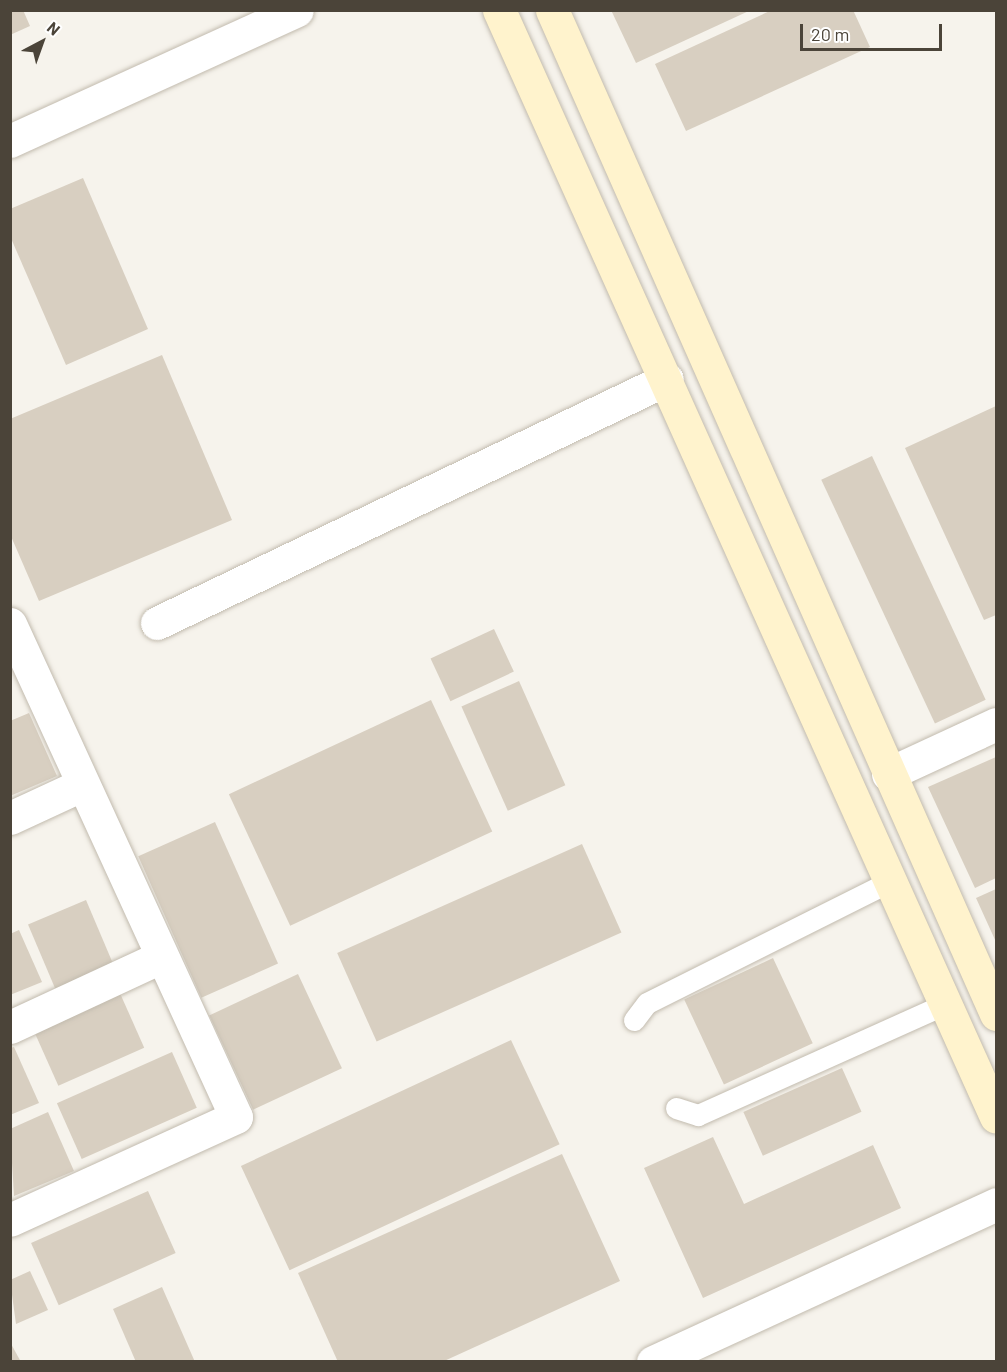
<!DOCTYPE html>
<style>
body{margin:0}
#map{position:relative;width:1007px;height:1372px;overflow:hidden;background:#f6f3ec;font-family:Barlow,sans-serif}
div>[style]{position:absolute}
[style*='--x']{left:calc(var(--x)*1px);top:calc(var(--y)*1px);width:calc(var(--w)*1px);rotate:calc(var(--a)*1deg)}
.building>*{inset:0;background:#d8cfc1;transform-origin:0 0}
.roads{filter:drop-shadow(0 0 2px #c2bbae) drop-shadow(0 0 2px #c2bbae)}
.lane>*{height:21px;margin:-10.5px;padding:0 10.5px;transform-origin:10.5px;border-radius:10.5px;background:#fff}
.street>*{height:33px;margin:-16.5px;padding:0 16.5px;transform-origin:16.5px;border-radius:16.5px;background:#fff}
.secondary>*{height:33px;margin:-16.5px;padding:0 16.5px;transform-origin:16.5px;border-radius:16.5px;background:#fff3cd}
span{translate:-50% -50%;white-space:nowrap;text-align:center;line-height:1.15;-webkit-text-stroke:4.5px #fff;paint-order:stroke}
.frame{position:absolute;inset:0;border:12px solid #4b4439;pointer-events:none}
.north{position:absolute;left:12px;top:12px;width:60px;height:60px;-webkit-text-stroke:4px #fff;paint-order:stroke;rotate:41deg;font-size:16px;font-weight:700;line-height:24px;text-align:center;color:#4b4439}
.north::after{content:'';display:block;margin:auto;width:21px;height:27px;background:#4b4439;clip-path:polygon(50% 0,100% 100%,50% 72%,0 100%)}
.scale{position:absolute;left:800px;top:24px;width:142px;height:27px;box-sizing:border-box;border:3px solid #4b4439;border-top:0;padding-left:8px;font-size:18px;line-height:21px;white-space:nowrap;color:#4b4439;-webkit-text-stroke:4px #fff;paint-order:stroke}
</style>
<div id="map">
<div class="building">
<div style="clip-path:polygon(10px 10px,23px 10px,30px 26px,10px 35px)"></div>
<div style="clip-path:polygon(611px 10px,751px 10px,636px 63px)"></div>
<div style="clip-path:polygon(772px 10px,853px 10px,870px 47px,686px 131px,655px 64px)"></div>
<div style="clip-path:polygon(83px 178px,148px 329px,66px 365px,10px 236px,10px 209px)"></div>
<div style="clip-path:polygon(162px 355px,232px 520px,39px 601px,10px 534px,10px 419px)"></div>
<div style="clip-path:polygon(996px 406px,996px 615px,984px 620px,905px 448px)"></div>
<div style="left:872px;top:456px;width:269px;height:56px;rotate:65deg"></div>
<div style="left:494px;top:629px;width:47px;height:70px;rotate:65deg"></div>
<div style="left:519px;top:681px;width:114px;height:63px;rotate:66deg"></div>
<div style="left:431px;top:700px;width:145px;height:223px;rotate:65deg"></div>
<div style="clip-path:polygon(29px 713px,57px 776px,10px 796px,10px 721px)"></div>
<div style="clip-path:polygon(996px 757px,996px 878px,975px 888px,928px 787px)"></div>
<div style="left:215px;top:822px;width:155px;height:84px;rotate:66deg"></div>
<div style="left:582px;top:844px;width:97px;height:268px;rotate:66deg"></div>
<div style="clip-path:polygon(996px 889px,996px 942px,976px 898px)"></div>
<div style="left:86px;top:900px;width:76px;height:63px;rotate:67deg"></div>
<div style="clip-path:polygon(19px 930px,42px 982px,10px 995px,10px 934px)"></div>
<div style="left:773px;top:958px;width:94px;height:98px;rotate:65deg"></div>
<div style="left:298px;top:974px;width:104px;height:98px;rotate:65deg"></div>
<div style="left:119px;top:991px;width:62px;height:94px;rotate:66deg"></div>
<div style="left:511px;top:1040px;width:115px;height:298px;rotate:65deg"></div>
<div style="clip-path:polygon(14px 1047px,39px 1103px,10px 1115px,10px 1048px)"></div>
<div style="left:172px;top:1052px;width:61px;height:126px;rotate:66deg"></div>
<div style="left:842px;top:1068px;width:48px;height:108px;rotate:66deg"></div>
<div style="clip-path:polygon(48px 1112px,74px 1171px,14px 1196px,10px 1129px)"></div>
<div style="clip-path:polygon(713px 1137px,744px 1204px,873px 1145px,901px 1208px,703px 1298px,644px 1168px)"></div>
<div style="clip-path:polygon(562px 1154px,620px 1281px,442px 1362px,338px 1362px,298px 1273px)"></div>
<div style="left:148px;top:1191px;width:68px;height:128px;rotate:66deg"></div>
<div style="clip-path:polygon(30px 1271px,48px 1310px,16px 1324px,10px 1280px)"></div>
<div style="clip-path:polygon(162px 1287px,195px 1362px,136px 1362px,113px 1309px)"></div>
<div style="clip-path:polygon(10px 1342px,21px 1362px,10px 1362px)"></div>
</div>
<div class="roads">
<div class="lane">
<div style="--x:634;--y:1020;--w:21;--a:-53"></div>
<div style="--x:647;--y:1003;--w:275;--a:-26.6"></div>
<div style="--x:676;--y:1108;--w:23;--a:18"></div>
<div style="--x:698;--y:1115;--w:273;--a:-24.2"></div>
</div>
<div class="street">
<div style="--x:10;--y:141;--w:315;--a:-24.5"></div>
<div style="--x:157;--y:623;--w:565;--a:-25.57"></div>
<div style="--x:10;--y:624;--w:542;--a:65.37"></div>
<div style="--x:236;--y:1117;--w:248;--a:155.5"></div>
<div style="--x:888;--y:774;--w:119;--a:-24.8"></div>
<div style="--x:10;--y:818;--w:78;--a:-24.9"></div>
<div style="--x:10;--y:1027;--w:166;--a:-24.9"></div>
<div style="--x:653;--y:1362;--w:378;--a:-24.7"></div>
</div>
<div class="secondary">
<div style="--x:499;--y:10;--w:1213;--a:65.82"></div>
<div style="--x:552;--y:10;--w:1098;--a:66.14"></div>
</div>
</div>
<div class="frame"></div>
<div class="north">N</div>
<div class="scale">20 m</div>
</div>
